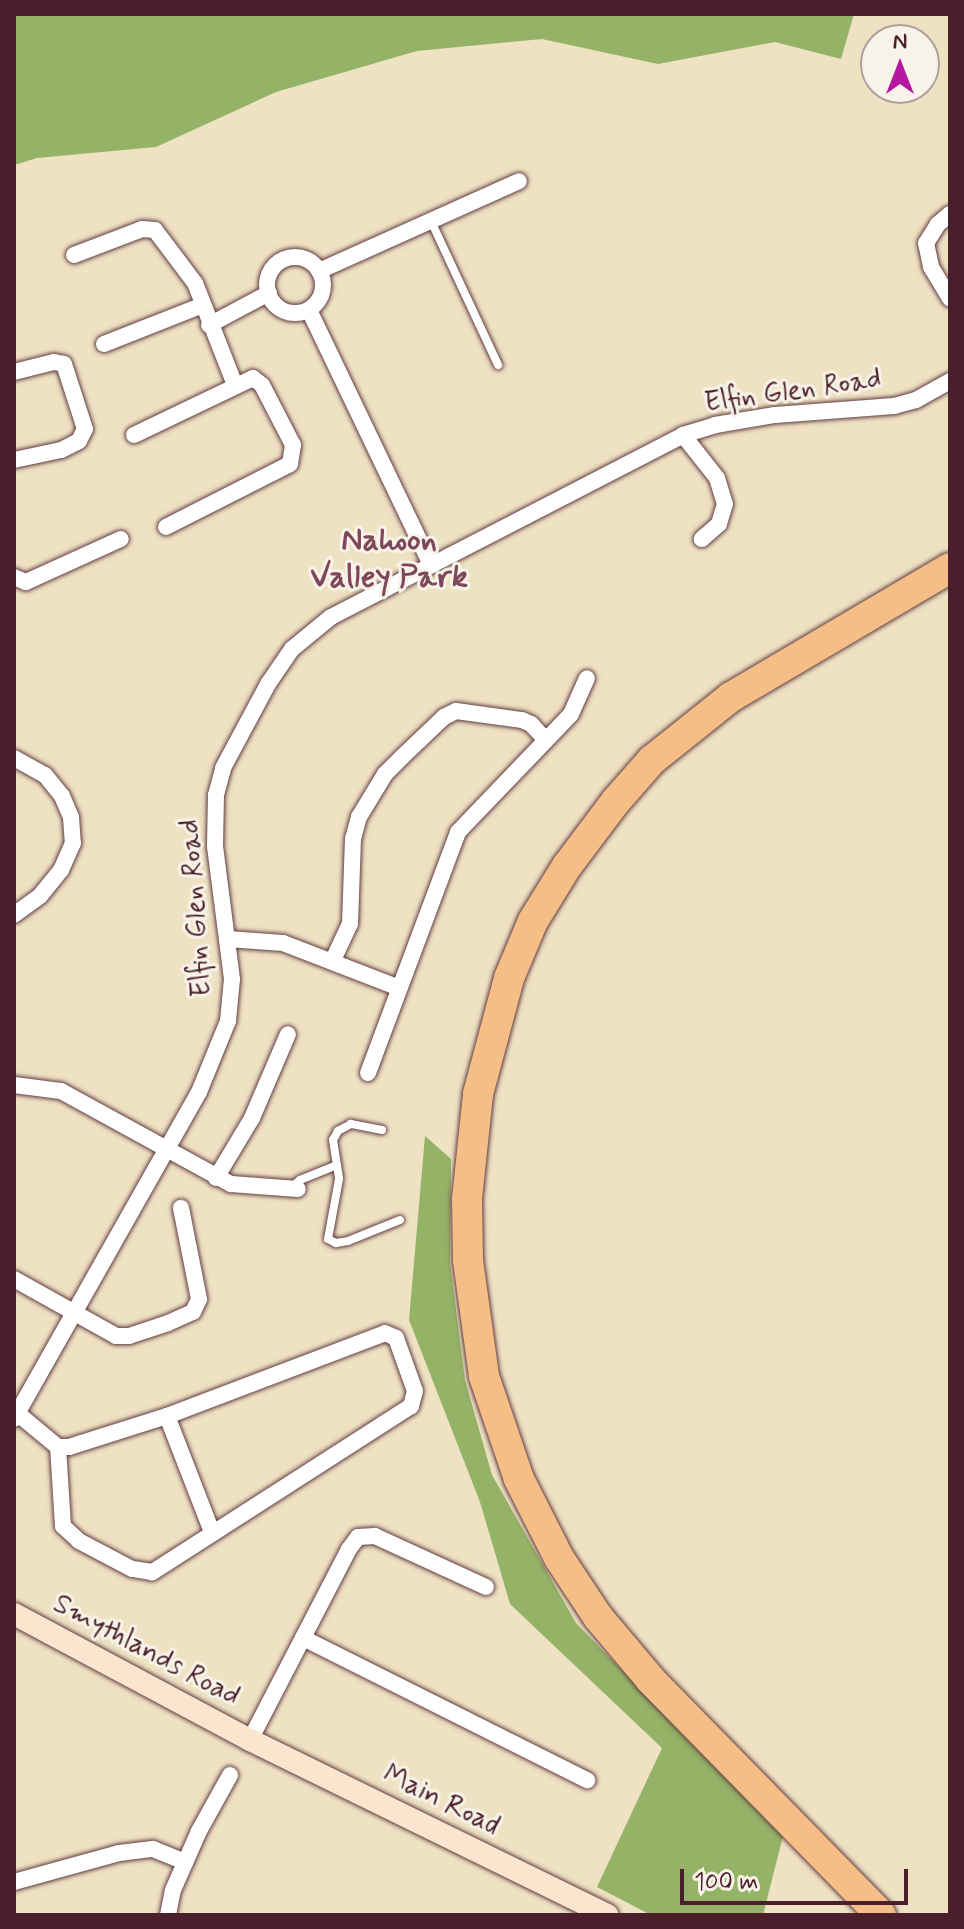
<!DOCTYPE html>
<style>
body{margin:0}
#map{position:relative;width:964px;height:1929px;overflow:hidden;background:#eee2c3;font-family:Mynerve,sans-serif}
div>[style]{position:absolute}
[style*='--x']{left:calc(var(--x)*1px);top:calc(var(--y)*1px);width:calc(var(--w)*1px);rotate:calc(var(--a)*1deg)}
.forest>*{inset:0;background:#94b366}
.roads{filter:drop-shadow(0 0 2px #633c42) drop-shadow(0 0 2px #633c42)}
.lane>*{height:8px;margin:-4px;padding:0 4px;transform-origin:4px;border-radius:4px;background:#fff}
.street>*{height:16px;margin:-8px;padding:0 8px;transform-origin:8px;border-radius:8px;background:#fff}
.street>.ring{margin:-8px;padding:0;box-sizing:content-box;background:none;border:16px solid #fff;border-radius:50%}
.secondary>*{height:22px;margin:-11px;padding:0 11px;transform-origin:11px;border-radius:11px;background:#fbe5cf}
.highway>*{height:30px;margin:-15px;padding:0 15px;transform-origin:15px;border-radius:15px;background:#f6be87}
span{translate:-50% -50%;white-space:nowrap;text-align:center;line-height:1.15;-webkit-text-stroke:6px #f7f3e8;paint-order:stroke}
.street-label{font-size:28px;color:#4a1f2b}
.quarter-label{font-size:32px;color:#7f485a;font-weight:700}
.frame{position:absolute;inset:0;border:16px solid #4a1f2b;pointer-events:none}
.north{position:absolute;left:860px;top:24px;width:80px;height:80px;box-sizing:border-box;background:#f7f3e8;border:2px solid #b29e9c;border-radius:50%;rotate:0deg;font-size:22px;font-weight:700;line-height:32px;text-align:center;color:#4a1f2b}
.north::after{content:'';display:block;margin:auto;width:28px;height:36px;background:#b5179e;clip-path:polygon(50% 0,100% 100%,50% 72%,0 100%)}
.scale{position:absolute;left:680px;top:1869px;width:228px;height:36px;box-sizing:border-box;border:4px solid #4a1f2b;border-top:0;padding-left:10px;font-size:24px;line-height:28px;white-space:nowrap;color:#4a1f2b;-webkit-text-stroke:6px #f7f3e8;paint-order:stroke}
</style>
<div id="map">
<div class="forest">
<div style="clip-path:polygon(14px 14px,854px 14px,841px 59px,775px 42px,658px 64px,542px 39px,417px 51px,276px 92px,156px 147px,37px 158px,14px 165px)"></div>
<div style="clip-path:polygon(425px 1136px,451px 1159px,450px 1263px,465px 1380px,492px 1475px,576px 1623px,783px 1836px,763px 1915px,651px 1915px,597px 1887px,662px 1748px,510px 1604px,480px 1502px,409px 1320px)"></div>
</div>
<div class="roads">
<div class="lane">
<div style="--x:431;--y:221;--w:159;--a:65"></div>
<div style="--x:382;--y:1130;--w:32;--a:-169"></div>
<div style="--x:351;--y:1124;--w:15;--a:152"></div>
<div style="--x:338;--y:1131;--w:10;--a:119"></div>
<div style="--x:333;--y:1140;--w:39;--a:81"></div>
<div style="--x:339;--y:1179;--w:61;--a:100.4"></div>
<div style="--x:328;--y:1239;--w:9;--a:27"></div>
<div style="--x:336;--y:1243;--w:12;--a:-9"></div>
<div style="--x:348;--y:1241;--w:56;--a:-22"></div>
<div style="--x:291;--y:1188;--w:12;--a:-42"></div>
<div style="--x:300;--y:1180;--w:40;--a:-22"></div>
</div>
<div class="street">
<div style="--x:950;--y:214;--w:16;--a:140"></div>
<div style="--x:938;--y:224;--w:22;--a:122"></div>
<div style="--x:926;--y:243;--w:25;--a:78"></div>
<div style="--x:931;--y:267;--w:37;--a:59"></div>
<div style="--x:74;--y:255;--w:73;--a:-20.9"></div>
<div style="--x:142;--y:229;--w:13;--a:4"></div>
<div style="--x:155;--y:230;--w:66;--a:53"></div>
<div style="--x:195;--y:283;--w:110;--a:68.6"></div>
<div class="ring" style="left:267px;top:257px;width:40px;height:40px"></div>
<div style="--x:319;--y:271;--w:219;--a:-24.2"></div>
<div style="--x:309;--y:310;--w:283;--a:64.4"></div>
<div style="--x:209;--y:325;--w:68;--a:-28.1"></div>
<div style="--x:104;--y:344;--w:106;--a:-21.5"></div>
<div style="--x:14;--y:372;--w:41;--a:-14"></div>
<div style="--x:54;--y:362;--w:10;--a:11"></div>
<div style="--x:64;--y:364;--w:68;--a:72.1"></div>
<div style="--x:85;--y:429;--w:13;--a:117"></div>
<div style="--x:79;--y:441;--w:20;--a:153"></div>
<div style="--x:61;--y:450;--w:48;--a:168"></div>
<div style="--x:134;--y:435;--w:132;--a:-25.6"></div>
<div style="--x:253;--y:378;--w:11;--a:38"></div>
<div style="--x:262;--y:385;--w:68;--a:62.7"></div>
<div style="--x:293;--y:445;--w:19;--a:99"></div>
<div style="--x:290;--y:464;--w:139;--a:153.1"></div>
<div style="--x:683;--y:435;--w:55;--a:51.7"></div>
<div style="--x:717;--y:478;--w:27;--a:73"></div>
<div style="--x:725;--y:504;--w:21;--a:107"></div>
<div style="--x:719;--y:524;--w:23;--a:139"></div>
<div style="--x:14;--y:577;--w:13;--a:23"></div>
<div style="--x:26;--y:582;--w:104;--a:-24.4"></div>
<div style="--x:14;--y:758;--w:35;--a:29"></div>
<div style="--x:45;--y:775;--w:27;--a:51"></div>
<div style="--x:62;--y:796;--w:23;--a:67"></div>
<div style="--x:71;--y:817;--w:26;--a:86"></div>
<div style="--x:73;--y:843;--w:30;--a:114"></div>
<div style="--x:61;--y:870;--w:33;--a:129"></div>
<div style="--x:40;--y:896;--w:32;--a:144"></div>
<div style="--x:228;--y:939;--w:55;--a:4.2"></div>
<div style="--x:283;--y:943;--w:122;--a:21.1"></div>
<div style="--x:333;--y:960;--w:40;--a:-65"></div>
<div style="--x:350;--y:924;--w:85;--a:-88"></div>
<div style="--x:353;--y:839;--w:23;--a:-75"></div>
<div style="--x:359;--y:817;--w:50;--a:-58.8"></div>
<div style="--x:385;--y:774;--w:25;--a:-45"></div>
<div style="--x:403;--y:756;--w:57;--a:-43.6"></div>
<div style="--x:444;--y:717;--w:13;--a:-27"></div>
<div style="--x:456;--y:711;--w:67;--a:7.8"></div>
<div style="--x:522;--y:720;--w:10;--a:24"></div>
<div style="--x:531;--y:724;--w:22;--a:47"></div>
<div style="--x:368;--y:1073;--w:257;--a:-69.5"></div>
<div style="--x:458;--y:832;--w:163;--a:-46.2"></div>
<div style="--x:571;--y:714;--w:39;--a:-66"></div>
<div style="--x:14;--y:1085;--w:47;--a:7.3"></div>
<div style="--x:61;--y:1091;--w:194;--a:28.7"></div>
<div style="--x:231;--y:1184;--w:67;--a:4.3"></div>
<div style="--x:216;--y:1178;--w:70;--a:-59"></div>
<div style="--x:252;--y:1118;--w:91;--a:-66.8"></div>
<div style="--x:14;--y:1279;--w:117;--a:29.2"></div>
<div style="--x:116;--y:1336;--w:13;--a:0"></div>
<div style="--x:129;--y:1336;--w:41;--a:-18.4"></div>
<div style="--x:168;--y:1323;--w:27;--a:-24"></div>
<div style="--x:193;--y:1312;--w:14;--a:-65"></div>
<div style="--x:199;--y:1299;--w:93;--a:-101.2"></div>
<div style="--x:17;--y:1413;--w:53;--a:39.7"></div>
<div style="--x:58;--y:1447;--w:11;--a:0"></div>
<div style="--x:69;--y:1447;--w:103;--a:-17.6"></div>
<div style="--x:167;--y:1416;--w:233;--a:-20.8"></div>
<div style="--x:385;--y:1333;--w:12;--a:24"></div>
<div style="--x:396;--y:1338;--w:56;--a:70.3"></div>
<div style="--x:415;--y:1391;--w:16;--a:105"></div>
<div style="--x:411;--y:1406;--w:308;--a:147.3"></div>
<div style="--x:152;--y:1572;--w:20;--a:-171"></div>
<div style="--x:132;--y:1569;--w:60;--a:-152.2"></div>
<div style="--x:79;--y:1541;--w:22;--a:-137"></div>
<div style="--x:63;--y:1526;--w:79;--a:-93.6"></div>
<div style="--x:167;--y:1416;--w:124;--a:68.8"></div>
<div style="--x:14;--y:1419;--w:376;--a:-60.5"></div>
<div style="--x:199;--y:1092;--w:77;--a:-67.8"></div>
<div style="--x:228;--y:1021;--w:42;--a:-84.6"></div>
<div style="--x:232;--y:979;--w:134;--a:-97.3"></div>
<div style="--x:215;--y:846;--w:51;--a:-88.9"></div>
<div style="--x:216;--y:795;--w:28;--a:-75"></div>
<div style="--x:223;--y:768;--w:95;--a:-61.8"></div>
<div style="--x:268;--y:684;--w:42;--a:-55.6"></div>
<div style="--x:292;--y:649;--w:50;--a:-39.4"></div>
<div style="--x:331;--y:617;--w:396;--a:-27.3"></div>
<div style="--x:683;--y:435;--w:34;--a:-17"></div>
<div style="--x:715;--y:425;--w:61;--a:-9.5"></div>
<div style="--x:775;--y:415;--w:119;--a:-4.3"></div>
<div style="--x:894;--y:406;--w:23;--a:-15"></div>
<div style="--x:916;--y:400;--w:39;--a:-29"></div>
<div style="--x:303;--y:1638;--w:318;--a:26.6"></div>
<div style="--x:250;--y:1740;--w:215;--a:-62.6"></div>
<div style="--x:349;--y:1549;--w:15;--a:-53"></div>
<div style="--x:358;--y:1537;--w:17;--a:-3"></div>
<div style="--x:375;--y:1536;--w:122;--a:24.7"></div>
<div style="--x:14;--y:1882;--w:109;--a:-15.4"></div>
<div style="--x:119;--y:1853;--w:34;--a:-7"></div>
<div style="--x:153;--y:1849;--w:35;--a:22"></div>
<div style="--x:168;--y:1915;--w:25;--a:-79"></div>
<div style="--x:173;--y:1890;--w:64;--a:-66.2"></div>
<div style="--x:199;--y:1831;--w:64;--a:-61"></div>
</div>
<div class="secondary">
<div style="--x:14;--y:1614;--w:268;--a:28.1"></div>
<div style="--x:250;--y:1740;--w:398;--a:26.1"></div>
</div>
<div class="highway">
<div style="--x:881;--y:1915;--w:329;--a:-134.4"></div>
<div style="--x:651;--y:1680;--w:82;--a:-130.1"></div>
<div style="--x:598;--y:1617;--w:71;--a:-123.5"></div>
<div style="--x:559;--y:1558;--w:89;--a:-116.9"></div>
<div style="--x:519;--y:1479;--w:109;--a:-108.8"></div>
<div style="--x:484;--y:1376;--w:117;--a:-97.9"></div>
<div style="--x:468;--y:1260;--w:61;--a:-90.9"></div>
<div style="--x:467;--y:1199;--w:106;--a:-84"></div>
<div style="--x:478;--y:1094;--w:120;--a:-75"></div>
<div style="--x:509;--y:978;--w:62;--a:-67.2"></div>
<div style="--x:533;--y:921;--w:65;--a:-58.3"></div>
<div style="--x:567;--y:866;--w:81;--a:-53"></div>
<div style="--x:616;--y:801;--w:55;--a:-48.7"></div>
<div style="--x:652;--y:760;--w:101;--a:-38.6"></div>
<div style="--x:731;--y:697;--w:254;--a:-30.5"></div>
</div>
</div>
<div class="street-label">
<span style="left:793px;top:392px;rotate:-8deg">Elfin Glen Road</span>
<span style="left:197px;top:908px;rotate:-94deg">Elfin Glen Road</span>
<span style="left:146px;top:1651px;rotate:28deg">Smythlands Road</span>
<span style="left:441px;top:1801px;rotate:26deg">Main Road</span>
</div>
<div class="quarter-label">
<span style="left:389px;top:559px">Nahoon<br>Valley Park</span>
</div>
<div class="frame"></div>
<div class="north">N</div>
<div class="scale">100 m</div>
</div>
